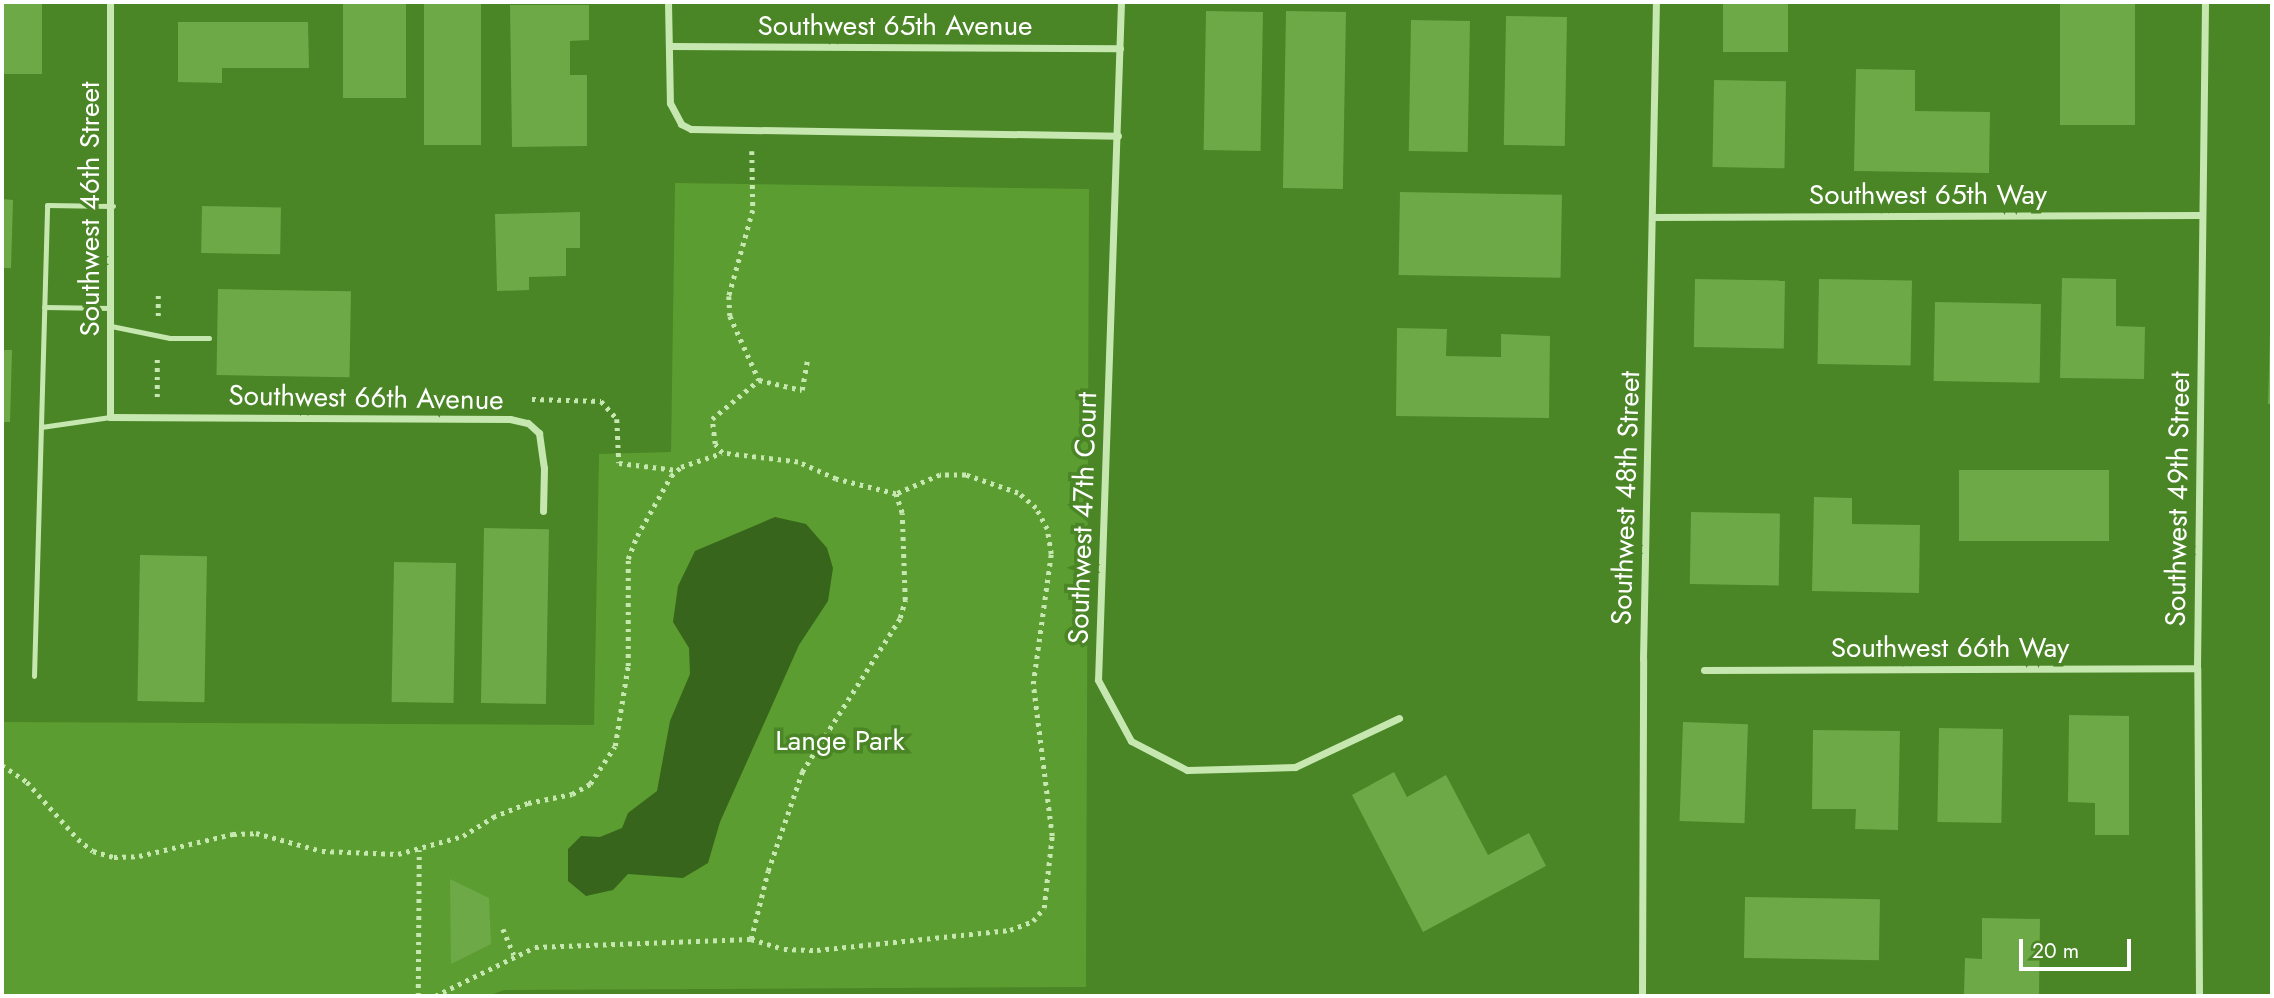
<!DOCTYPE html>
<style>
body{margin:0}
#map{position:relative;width:2274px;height:998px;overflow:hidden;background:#4a8526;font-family:Jost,sans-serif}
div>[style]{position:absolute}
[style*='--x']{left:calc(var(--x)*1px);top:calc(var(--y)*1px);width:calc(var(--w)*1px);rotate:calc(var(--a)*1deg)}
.green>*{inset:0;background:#5b9d30}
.water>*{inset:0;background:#37651b}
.building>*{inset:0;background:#6da946;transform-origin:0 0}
.path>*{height:4.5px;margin-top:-2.25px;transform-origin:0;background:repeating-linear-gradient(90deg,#c6e8b0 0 3.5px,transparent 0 8.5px)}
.service>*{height:5px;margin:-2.5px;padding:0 2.5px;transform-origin:2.5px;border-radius:2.5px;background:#c6e8b0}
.minor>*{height:7px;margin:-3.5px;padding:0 3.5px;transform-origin:3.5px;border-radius:3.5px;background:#c6e8b0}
span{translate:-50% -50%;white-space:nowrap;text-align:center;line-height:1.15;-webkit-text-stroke:7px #4a8526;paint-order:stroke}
.street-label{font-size:28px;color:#fff}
.park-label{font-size:28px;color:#fff}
.frame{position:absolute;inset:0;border:4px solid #fff;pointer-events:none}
.scale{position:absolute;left:2019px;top:939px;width:112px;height:32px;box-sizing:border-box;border:4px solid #fff;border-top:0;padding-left:9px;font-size:21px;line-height:24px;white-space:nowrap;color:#fff;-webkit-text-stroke:5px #4a8526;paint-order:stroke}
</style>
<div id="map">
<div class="green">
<div style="clip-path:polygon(675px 183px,1089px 189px,1086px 987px,504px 990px,488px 996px,2px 996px,2px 722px,594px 725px,599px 454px,671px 452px)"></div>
</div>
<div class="water">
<div style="clip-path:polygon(775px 517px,806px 524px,827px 548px,833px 568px,828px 601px,799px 645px,720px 822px,708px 863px,683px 878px,628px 874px,613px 890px,586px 896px,568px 881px,568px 849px,581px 836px,600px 837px,622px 828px,628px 813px,657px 791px,670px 721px,690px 674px,689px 648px,673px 622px,678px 586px,695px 551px)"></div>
</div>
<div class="building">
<div style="left:2px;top:2px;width:40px;height:72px"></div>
<div style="left:343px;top:2px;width:63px;height:96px"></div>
<div style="left:1723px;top:2px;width:65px;height:50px"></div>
<div style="left:2060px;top:2px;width:75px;height:123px"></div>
<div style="left:424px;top:4px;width:57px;height:141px"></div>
<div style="clip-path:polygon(510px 5px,589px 5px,589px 40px,570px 41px,570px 75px,587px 75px,587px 146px,512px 147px)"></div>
<div style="left:1206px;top:11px;width:57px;height:139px;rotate:1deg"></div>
<div style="left:1286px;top:11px;width:60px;height:177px;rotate:1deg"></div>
<div style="left:1506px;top:16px;width:61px;height:129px;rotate:1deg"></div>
<div style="left:1411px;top:20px;width:59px;height:131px;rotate:1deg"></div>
<div style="clip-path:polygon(178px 22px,308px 22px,309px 68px,222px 68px,222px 83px,178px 82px)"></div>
<div style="clip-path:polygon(1856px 69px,1915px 70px,1915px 111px,1990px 112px,1989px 173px,1854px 171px)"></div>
<div style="left:1714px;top:80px;width:72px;height:87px;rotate:1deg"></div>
<div style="left:1400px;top:192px;width:162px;height:83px;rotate:1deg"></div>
<div style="clip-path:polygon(2px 199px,13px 200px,11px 268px,2px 268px)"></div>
<div style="left:202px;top:206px;width:79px;height:47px;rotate:1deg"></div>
<div style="clip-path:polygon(580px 212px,580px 248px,566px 248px,566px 276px,529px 277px,529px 290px,497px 291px,495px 214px)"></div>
<div style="clip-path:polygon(2062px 278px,2116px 279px,2116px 326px,2145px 327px,2144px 379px,2060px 378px)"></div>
<div style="left:1695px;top:279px;width:90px;height:68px;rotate:1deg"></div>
<div style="left:1819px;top:279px;width:93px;height:85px;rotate:1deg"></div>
<div style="left:218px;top:289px;width:133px;height:86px;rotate:1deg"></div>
<div style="left:1935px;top:302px;width:106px;height:79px;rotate:1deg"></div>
<div style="clip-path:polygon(1397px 328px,1447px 329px,1446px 356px,1501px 357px,1501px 334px,1550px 336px,1549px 418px,1396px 416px)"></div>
<div style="clip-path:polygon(2270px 332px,2272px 332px,2272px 404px,2268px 404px)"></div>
<div style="clip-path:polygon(2px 350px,12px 350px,10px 422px,2px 422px)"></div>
<div style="left:1959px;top:470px;width:150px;height:71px"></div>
<div style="clip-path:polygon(1814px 497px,1852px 498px,1852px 524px,1920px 525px,1919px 593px,1812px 591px)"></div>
<div style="left:1691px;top:512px;width:89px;height:72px;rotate:1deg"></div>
<div style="left:484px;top:528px;width:65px;height:175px;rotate:1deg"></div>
<div style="left:140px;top:555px;width:67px;height:146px;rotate:1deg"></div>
<div style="left:394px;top:562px;width:62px;height:140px;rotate:1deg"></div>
<div style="clip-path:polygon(2069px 715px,2129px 716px,2129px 835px,2095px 835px,2095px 803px,2068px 802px)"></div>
<div style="left:1683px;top:722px;width:65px;height:99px;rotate:2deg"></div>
<div style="left:1939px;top:728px;width:64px;height:94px;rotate:1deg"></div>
<div style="clip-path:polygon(1813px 730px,1900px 731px,1898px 830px,1855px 829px,1856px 809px,1812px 809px)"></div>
<div style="clip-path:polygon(1394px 772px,1407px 797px,1446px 775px,1488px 855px,1529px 833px,1546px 866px,1423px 932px,1352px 795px)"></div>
<div style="clip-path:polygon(450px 879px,489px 898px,491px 944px,451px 964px)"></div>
<div style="left:1745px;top:897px;width:135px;height:61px;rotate:1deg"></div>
<div style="clip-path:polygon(1982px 918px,2040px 919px,2039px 996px,1964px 994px,1965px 958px,1982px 959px)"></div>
</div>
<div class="path">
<div style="--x:752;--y:151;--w:59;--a:89"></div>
<div style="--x:753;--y:210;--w:89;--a:105.6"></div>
<div style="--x:729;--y:296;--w:20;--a:87"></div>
<div style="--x:730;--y:316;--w:70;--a:65.6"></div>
<div style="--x:759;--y:380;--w:44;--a:13.1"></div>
<div style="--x:802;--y:390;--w:29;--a:-80"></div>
<div style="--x:158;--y:316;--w:23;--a:-90"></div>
<div style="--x:157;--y:397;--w:41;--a:-90"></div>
<div style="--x:532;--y:399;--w:69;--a:1.7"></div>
<div style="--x:601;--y:401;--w:24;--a:48"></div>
<div style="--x:617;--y:419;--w:44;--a:87.4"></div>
<div style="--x:619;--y:463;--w:58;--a:6.9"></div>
<div style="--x:2;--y:765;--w:30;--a:34"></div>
<div style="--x:27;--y:782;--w:76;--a:48.2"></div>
<div style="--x:78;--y:839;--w:19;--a:39"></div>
<div style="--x:93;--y:851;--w:22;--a:16"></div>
<div style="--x:114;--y:857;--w:25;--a:-2"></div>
<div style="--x:139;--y:856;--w:97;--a:-13.2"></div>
<div style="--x:233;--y:834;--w:23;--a:-2"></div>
<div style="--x:256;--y:833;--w:68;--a:15.3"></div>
<div style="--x:322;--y:851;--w:76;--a:2.3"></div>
<div style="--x:398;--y:854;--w:67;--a:-15.5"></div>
<div style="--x:463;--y:836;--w:36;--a:-32"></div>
<div style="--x:493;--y:817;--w:38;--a:-22"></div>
<div style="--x:528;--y:803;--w:45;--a:-11.6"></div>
<div style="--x:572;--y:794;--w:21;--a:-29"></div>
<div style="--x:590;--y:784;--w:45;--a:-56.7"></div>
<div style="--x:615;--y:746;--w:81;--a:-80.8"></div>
<div style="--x:628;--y:666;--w:107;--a:-90"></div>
<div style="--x:628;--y:559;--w:25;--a:-69"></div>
<div style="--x:637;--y:536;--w:69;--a:-60.5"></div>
<div style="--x:671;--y:476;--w:13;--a:-42"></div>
<div style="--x:681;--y:467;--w:43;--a:-18.9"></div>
<div style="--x:503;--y:929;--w:28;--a:67"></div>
<div style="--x:751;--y:939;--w:70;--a:-76"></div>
<div style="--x:768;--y:871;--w:105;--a:-71"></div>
<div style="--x:802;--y:772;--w:183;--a:-57.5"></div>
<div style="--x:900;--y:618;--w:19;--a:-74"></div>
<div style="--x:905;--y:600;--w:87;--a:-92"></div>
<div style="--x:902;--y:513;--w:20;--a:-108"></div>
<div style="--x:418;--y:996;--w:146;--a:-89.6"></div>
<div style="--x:435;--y:996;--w:111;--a:-26.1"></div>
<div style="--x:535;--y:947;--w:216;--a:-2.1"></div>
<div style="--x:751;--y:939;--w:34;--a:17"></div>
<div style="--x:784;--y:949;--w:33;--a:2"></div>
<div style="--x:817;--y:950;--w:194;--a:-5.9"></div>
<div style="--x:1010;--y:930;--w:25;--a:-21"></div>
<div style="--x:1033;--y:921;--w:17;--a:-50"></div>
<div style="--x:1044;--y:908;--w:72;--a:-83.7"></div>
<div style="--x:1052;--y:836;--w:153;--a:-97.1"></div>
<div style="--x:1033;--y:684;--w:131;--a:-82.1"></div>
<div style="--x:1051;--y:554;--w:25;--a:-99"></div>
<div style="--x:1047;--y:529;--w:24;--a:-118"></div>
<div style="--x:1036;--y:508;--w:23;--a:-140"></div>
<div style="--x:1018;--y:493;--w:55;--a:-160.9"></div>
<div style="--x:966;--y:475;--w:26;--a:180"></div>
<div style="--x:940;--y:475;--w:48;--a:156.6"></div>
<div style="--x:896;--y:494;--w:62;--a:-166"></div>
<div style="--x:836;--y:479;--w:42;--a:-155.9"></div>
<div style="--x:798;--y:462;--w:77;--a:-173.2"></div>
<div style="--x:722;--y:453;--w:11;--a:-128"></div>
<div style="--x:715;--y:444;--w:25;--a:-97"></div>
<div style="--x:712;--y:419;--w:61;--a:-39.7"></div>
</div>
<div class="service">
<div style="--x:44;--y:307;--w:67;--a:0.9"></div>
<div style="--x:111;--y:326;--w:60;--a:11.5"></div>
<div style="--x:170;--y:338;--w:39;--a:0"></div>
<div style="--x:41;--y:427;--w:70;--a:-8.2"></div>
<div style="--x:34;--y:676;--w:471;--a:-88.4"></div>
<div style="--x:47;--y:205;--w:66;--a:0.9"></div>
</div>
<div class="minor">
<div style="--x:110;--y:2;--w:415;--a:90"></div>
<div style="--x:110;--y:417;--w:400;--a:0.3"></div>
<div style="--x:510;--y:419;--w:18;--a:13"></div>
<div style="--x:528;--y:423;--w:15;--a:42"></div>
<div style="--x:539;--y:433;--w:35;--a:82"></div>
<div style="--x:544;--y:468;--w:43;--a:91.3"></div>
<div style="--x:668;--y:2;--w:101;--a:88.9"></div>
<div style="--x:670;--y:103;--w:24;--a:62"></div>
<div style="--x:681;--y:124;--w:11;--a:27"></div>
<div style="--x:691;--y:129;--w:427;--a:0.9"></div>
<div style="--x:1121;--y:2;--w:678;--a:91.94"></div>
<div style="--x:1098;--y:680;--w:69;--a:61.6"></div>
<div style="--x:1131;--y:741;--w:63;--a:27.4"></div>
<div style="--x:1187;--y:770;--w:108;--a:-1.6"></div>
<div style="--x:1295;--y:767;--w:115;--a:-25.2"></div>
<div style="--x:669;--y:46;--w:451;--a:0.3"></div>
<div style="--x:1654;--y:217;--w:548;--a:-0.21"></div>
<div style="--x:1704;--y:670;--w:493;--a:-0.2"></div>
<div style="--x:1642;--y:996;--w:337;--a:-89.8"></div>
<div style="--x:1643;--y:659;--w:657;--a:-88.87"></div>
<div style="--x:2199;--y:996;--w:328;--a:-90.3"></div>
<div style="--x:2197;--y:668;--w:666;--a:-89.31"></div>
</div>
<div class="street-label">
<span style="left:895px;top:26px">Southwest 65th Avenue</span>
<span style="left:1928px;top:195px">Southwest 65th Way</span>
<span style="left:90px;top:209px;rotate:-90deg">Southwest 46th Street</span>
<span style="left:366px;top:398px;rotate:1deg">Southwest 66th Avenue</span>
<span style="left:1626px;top:498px;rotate:-88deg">Southwest 48th Street</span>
<span style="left:2178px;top:499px;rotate:-89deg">Southwest 49th Street</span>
<span style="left:1083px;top:518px;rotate:-88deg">Southwest 47th Court</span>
<span style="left:1950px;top:648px">Southwest 66th Way</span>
</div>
<div class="park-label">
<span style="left:840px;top:741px">Lange Park</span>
</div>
<div class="frame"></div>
<div class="scale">20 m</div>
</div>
